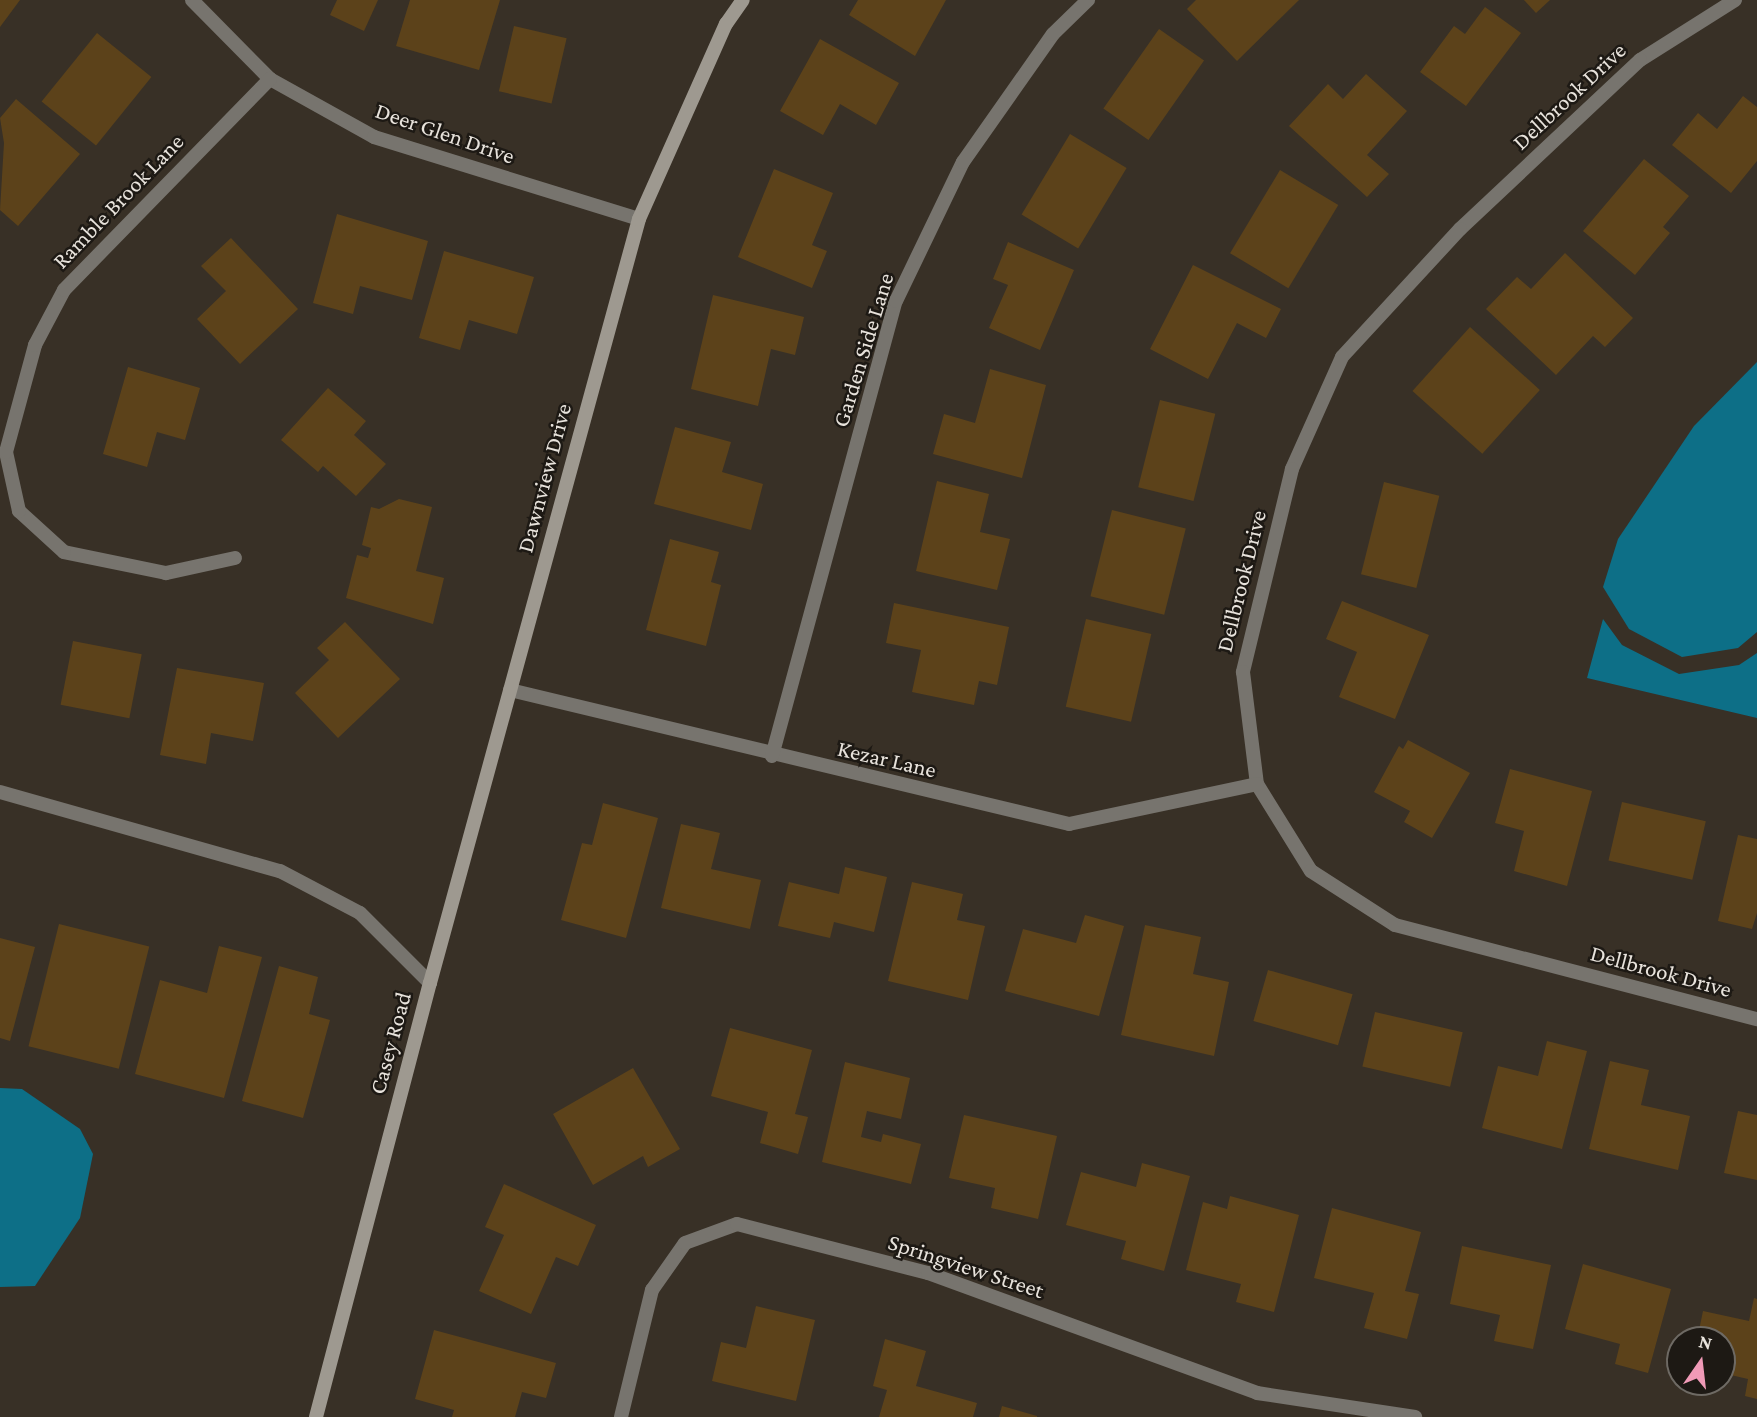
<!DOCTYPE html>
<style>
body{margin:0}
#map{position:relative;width:1757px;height:1417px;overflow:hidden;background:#383026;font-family:"Crimson Pro",serif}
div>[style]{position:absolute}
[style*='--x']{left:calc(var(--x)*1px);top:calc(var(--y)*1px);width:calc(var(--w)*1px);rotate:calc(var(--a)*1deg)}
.water>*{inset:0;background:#0d6f87}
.building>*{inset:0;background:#5c421a;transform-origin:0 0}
.street>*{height:14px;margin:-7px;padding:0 7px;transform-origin:7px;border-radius:7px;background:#77746e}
.secondary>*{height:14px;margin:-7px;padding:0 7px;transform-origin:7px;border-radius:7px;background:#9e9990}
span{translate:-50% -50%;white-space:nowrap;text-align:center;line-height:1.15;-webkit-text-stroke:5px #1d1914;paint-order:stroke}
.street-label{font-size:23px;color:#e8e3dc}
.north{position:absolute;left:1666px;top:1326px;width:70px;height:70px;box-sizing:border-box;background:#1d1914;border:2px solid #6e6a64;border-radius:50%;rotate:14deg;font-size:19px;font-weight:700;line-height:28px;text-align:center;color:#e8e3dc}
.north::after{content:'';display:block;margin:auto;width:24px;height:32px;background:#f09ab7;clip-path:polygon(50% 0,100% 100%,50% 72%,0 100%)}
</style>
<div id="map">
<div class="water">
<div style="clip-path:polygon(1757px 362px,1757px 632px,1738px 648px,1682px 657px,1629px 629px,1603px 587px,1618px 539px,1694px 426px)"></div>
<div style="clip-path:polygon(1603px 619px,1622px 645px,1679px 674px,1739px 665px,1757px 653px,1757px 718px,1587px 678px)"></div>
<div style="clip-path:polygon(0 1088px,22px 1089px,80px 1129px,93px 1154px,80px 1218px,35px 1286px,0 1287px)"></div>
</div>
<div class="building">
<div style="clip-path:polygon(0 0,20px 0,0 27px)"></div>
<div style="clip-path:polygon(337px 0,378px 0,364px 31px,330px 15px)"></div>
<div style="clip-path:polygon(410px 0,500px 0,479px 70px,396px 46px)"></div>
<div style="clip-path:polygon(858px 0,946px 0,915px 56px,849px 15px)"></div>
<div style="clip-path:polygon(1196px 0,1299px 0,1237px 61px,1187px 9px)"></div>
<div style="clip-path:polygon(1524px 0,1550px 0,1536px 13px)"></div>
<div style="clip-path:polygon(1485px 7px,1521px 33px,1466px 106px,1420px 72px,1454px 26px,1465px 34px)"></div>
<div style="left:514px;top:26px;width:54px;height:67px;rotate:13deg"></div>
<div style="left:1159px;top:29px;width:55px;height:97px;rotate:35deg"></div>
<div style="left:97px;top:33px;width:70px;height:88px;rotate:39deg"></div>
<div style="clip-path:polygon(820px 39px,899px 83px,876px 125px,840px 104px,823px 135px,780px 111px)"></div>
<div style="clip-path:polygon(1366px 74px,1407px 111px,1367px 155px,1389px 174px,1367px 197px,1289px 126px,1328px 84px,1343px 99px)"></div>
<div style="clip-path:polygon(1743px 96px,1757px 107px,1757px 161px,1731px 193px,1672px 145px,1698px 113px,1717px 129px)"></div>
<div style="clip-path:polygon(16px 99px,80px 154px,18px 226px,0 210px,4px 143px,0 118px)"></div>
<div style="left:1070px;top:134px;width:66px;height:94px;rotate:31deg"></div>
<div style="clip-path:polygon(1644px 159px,1689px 196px,1663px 227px,1670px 233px,1635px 275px,1583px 231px)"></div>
<div style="clip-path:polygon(774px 169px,833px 193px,812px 245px,827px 251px,812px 288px,738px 257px)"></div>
<div style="left:1280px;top:170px;width:68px;height:97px;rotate:31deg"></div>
<div style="clip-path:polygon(337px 214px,428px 241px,412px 300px,360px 286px,353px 314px,313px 303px)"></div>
<div style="clip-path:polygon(231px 238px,298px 309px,240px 364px,197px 319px,226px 291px,201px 266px)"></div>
<div style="clip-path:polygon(1008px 242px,1074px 270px,1040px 350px,989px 328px,1008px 285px,993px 279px)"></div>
<div style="clip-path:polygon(444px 251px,534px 277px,517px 334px,469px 320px,460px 350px,419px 338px)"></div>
<div style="clip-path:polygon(1565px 253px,1633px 318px,1605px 347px,1593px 336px,1556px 375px,1486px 309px,1517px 277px,1531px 289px)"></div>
<div style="clip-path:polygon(1193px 265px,1281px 309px,1266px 338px,1237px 323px,1208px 379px,1150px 349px)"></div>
<div style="clip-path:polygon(713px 295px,804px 317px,795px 355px,771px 349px,758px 406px,691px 389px)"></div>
<div style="left:1470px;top:327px;width:94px;height:86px;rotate:42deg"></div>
<div style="clip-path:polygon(128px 367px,200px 388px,185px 440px,157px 432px,147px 467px,103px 454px)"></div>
<div style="clip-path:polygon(990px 369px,1046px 385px,1022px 478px,933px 454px,944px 414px,975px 423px)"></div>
<div style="clip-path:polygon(328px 388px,366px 421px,354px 435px,386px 464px,356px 496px,323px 466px,318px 472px,281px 440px)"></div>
<div style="left:1160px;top:400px;width:57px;height:90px;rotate:14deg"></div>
<div style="clip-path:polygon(675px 427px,731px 442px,722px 472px,763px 484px,751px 530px,654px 504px)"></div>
<div style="clip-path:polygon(937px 481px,989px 494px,980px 532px,1010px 539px,997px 590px,916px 571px)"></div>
<div style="left:1384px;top:482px;width:57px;height:95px;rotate:14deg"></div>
<div style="clip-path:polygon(399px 499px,432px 507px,416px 571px,444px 578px,433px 624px,346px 598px,357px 555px,368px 558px,371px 548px,362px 545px,371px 507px,379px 509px)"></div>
<div style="left:1112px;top:510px;width:76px;height:89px;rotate:14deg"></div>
<div style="clip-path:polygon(670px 539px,719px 552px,711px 582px,721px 585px,706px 646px,646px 630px)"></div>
<div style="clip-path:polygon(1342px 601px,1429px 635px,1395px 719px,1339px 697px,1357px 652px,1326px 639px)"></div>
<div style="clip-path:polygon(894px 603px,1009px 627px,997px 685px,979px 681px,974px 705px,912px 692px,921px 650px,886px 643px)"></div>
<div style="left:1086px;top:619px;width:67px;height:90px;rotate:13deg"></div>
<div style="clip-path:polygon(345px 622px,400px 679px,338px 738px,295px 693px,329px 660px,317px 648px)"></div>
<div style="left:73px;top:641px;width:70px;height:65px;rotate:11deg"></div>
<div style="clip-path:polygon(177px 668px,264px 683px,253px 741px,211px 733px,206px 764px,160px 755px)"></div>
<div style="clip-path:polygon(1408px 740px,1470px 773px,1432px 838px,1404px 822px,1410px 811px,1374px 792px,1399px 746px,1403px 749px)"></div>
<div style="clip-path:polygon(1510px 769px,1592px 791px,1567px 886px,1514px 871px,1524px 831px,1495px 823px)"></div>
<div style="left:1622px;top:802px;width:86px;height:60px;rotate:13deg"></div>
<div style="clip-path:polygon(603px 803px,658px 818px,626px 938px,561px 920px,582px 843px,592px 845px)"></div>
<div style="clip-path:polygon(681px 824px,720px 833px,711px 869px,761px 880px,750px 929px,661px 908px)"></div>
<div style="clip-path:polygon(1738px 835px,1757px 839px,1757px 913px,1752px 929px,1718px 921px)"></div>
<div style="clip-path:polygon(845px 867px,887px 877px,874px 932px,834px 922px,830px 938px,778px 926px,789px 882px,839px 894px)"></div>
<div style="clip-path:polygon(912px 882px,963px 894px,957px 920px,985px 926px,968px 1000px,888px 981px)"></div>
<div style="clip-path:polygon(1085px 915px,1124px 926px,1099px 1016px,1005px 991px,1023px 929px,1076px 943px)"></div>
<div style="left:59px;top:924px;width:93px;height:126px;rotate:14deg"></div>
<div style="clip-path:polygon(1145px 925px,1201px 937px,1193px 974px,1229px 982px,1214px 1056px,1121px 1035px)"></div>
<div style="clip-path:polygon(0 938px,35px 947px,10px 1041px,0 1038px)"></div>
<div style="clip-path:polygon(219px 946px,262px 957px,224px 1098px,135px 1074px,160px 980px,207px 993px)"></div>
<div style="clip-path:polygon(279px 966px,318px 977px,309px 1014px,330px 1020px,303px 1118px,242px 1101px)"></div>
<div style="left:1268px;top:970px;width:88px;height:53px;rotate:16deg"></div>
<div style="left:1375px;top:1012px;width:90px;height:56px;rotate:13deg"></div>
<div style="clip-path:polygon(730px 1028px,812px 1050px,795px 1114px,808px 1117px,798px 1154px,760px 1143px,768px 1112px,711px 1096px)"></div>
<div style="clip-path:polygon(1547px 1041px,1587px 1051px,1562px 1149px,1482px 1128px,1498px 1066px,1538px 1076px)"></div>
<div style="clip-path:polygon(1610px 1061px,1649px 1070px,1641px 1105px,1690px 1116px,1678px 1170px,1589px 1149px)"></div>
<div style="clip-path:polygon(845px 1062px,910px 1078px,901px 1119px,867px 1111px,861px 1137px,881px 1142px,883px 1134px,921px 1144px,911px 1184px,822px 1162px)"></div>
<div style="clip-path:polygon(633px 1068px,680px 1149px,648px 1167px,643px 1156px,593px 1185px,553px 1114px)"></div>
<div style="clip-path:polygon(1738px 1111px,1757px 1115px,1757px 1180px,1724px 1173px)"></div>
<div style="clip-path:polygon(964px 1115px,1057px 1136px,1038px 1219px,991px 1208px,995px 1188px,949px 1178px)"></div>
<div style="clip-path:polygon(1142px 1163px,1190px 1176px,1164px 1271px,1121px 1259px,1126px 1241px,1066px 1225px,1081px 1172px,1136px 1187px)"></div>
<div style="clip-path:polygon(504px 1184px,596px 1225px,578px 1266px,556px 1257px,531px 1314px,479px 1291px,504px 1235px,485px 1227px)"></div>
<div style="clip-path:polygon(1230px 1196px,1299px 1215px,1274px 1312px,1236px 1302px,1241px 1284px,1186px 1270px,1203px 1202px,1227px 1209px)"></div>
<div style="clip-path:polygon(1332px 1208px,1421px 1232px,1405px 1291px,1419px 1294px,1407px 1339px,1364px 1328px,1374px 1293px,1314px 1278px)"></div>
<div style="clip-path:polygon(1462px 1246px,1551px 1265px,1533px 1349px,1494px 1341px,1500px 1315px,1450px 1304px)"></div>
<div style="clip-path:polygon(1583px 1264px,1671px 1289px,1648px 1373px,1615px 1364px,1620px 1344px,1565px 1329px)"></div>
<div style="clip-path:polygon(1754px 1298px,1757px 1299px,1757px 1399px,1745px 1396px,1748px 1379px,1722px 1373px,1722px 1340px,1697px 1340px,1703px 1311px,1749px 1321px)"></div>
<div style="clip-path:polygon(756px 1306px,815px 1320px,796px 1401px,712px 1381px,721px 1342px,746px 1348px)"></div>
<div style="clip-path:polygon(434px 1330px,556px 1363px,546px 1398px,522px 1392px,515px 1417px,452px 1417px,454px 1410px,415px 1399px)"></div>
<div style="clip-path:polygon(885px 1339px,926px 1351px,916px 1386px,977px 1403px,973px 1417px,879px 1417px,887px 1390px,873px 1386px)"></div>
<div style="clip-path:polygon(1002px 1406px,1037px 1416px,1037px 1417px,999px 1417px)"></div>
</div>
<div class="street">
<div style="--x:192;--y:0;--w:111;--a:45.4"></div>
<div style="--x:270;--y:79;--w:119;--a:29.1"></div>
<div style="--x:374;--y:137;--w:277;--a:17.2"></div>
<div style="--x:1735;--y:0;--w:112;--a:147.7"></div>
<div style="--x:1640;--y:60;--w:247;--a:136.8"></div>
<div style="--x:1460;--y:229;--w:174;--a:132.7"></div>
<div style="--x:1342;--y:357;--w:123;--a:114.1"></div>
<div style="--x:1292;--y:469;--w:209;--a:103.6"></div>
<div style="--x:1243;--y:672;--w:113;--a:82.9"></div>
<div style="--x:1257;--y:784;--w:102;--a:58.2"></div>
<div style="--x:1311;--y:871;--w:100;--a:32.7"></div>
<div style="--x:1395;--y:925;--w:374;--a:14.6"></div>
<div style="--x:235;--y:558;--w:71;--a:167.7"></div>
<div style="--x:166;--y:573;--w:104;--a:-168.4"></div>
<div style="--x:64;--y:552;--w:61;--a:-137.7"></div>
<div style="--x:19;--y:511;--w:60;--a:-102.4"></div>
<div style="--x:6;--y:452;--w:111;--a:-74.8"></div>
<div style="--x:35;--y:345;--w:62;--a:-62.2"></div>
<div style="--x:64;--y:290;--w:295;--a:-45.7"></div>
<div style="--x:510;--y:690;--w:575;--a:13.48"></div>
<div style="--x:1069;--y:824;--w:192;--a:-12"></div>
<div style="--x:772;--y:756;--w:472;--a:-74.8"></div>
<div style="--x:896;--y:301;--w:154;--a:-64.3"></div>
<div style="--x:963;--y:162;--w:156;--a:-54.9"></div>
<div style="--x:1053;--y:34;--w:49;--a:-44.2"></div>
<div style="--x:0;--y:792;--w:291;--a:15.8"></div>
<div style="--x:280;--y:871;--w:90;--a:27.7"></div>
<div style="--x:360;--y:913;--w:99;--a:45"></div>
<div style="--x:621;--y:1417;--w:131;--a:-76.3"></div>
<div style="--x:652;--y:1290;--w:57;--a:-54.9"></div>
<div style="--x:685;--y:1243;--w:55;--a:-20.1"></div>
<div style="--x:737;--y:1224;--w:197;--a:14.4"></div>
<div style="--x:928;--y:1273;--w:350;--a:20"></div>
<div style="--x:1257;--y:1393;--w:160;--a:8.6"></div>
</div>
<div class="secondary">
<div style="--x:316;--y:1417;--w:449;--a:-75.3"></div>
<div style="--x:430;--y:983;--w:792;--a:-74.7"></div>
<div style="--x:639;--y:219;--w:214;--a:-66"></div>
<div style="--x:726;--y:24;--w:29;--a:-55"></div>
</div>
<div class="street-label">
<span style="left:1569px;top:96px;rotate:-43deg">Dellbrook Drive</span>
<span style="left:445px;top:133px;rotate:19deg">Deer Glen Drive</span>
<span style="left:118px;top:201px;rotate:-46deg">Ramble Brook Lane</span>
<span style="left:863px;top:350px;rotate:-73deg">Garden Side Lane</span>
<span style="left:544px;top:478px;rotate:-75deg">Dawnview Drive</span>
<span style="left:1241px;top:581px;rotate:-76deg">Dellbrook Drive</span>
<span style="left:887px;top:759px;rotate:13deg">Kezar Lane</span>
<span style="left:1661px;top:971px;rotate:15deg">Dellbrook Drive</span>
<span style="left:390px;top:1043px;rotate:-75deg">Casey Road</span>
<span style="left:966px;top:1266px;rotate:18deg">Springview Street</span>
</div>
<div class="north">N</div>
</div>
